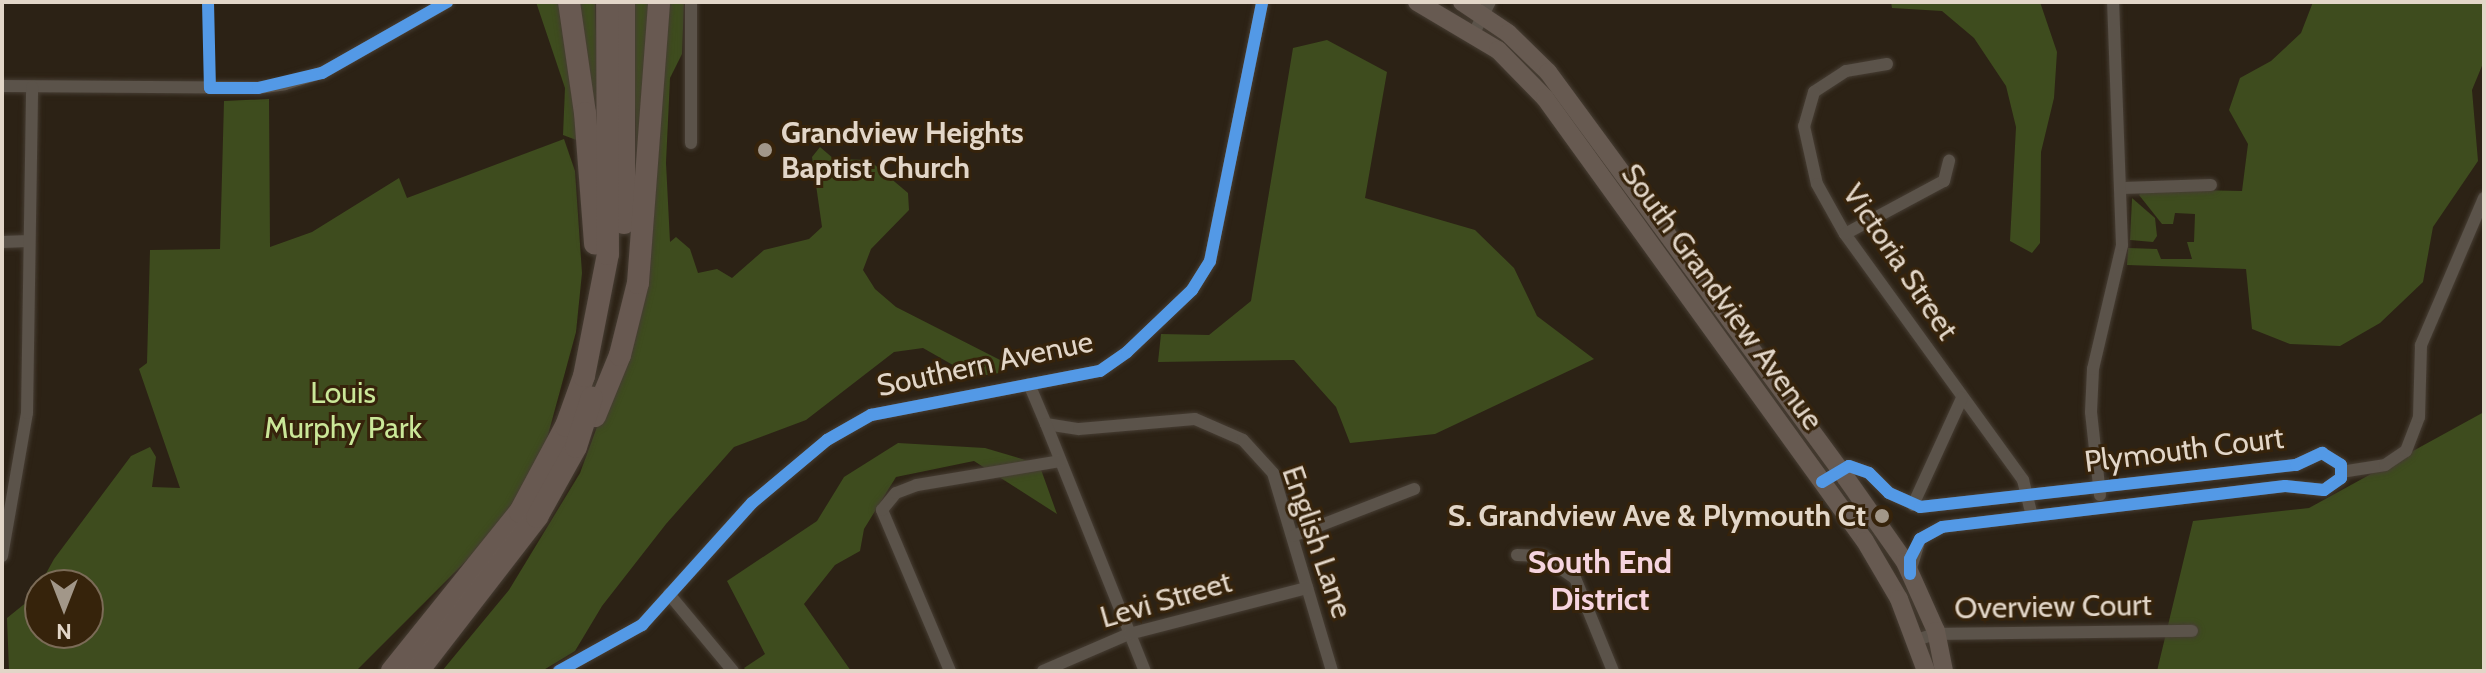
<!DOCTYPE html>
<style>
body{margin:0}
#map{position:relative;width:2486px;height:673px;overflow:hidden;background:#2c2215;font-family:Cabin,sans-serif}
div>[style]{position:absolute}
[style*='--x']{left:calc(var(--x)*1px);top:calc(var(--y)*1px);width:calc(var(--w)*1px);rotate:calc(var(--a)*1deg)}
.green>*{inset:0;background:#3e4c1e}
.roads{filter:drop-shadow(0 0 2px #463d33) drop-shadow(0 0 2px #463d33)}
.street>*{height:12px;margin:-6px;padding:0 6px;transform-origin:6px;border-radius:6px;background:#5b534a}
.primary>*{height:18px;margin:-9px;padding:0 9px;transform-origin:9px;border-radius:9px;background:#675a51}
.highway>*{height:22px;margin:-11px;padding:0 11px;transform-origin:11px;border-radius:11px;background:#685951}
.cycleway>*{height:12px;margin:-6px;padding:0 6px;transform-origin:6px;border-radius:6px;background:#5399e6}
.dots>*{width:22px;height:22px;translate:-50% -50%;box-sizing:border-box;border:4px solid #36230b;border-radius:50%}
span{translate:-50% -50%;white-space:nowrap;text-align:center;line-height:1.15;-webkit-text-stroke:6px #36230b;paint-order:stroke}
.poi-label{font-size:30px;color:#e2d6c8;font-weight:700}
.left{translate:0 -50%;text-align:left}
.right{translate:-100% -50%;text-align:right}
.street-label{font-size:30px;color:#e2d6c8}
.park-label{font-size:30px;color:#cae798}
.neighbourhood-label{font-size:32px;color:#f6d4df;font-weight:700}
.frame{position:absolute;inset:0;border:4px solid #e2d6c8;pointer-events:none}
.north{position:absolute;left:24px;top:569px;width:80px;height:80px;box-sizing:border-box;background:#36230b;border:2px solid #7b6b57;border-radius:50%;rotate:180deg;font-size:22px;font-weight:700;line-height:32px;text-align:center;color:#e2d6c8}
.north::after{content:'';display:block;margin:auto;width:28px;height:36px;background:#a29789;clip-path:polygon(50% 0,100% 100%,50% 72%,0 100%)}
</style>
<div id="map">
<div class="green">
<div style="clip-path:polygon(536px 2px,563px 2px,579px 141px,563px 135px,565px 88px)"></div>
<div style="clip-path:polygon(578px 2px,595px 2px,600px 172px)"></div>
<div style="clip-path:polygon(631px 2px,654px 2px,639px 223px,635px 103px)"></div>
<div style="clip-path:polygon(669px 2px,684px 2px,682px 54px,670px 78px,666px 163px,670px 242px,676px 237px,690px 249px,698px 273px,717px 269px,732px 278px,764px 250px,809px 239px,822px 227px,812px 157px,820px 147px,834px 159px,869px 160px,908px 193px,909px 210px,871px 249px,863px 270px,875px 289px,896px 307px,1004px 362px,1006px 372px,974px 377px,923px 348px,894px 352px,806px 420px,734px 447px,666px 524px,602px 606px,575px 651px,542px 671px,442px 671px,509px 590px,580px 473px,649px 285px)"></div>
<div style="clip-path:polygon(1891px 2px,2040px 2px,2057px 52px,2054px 98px,2041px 152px,2040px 243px,2032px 253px,2010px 241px,2016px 127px,2006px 86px,1974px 38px,1942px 11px,1892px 8px)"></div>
<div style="clip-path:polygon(2313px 2px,2484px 2px,2484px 61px,2472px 90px,2478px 161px,2433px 227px,2423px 282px,2380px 323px,2340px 346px,2290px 344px,2252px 329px,2246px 269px,2127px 265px,2128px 248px,2157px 249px,2161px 259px,2192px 259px,2187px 242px,2194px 242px,2195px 214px,2175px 213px,2173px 224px,2162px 224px,2139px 195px,2144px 189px,2242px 191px,2248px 144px,2229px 110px,2240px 78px,2271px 61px,2301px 33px)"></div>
<div style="clip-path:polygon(1327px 40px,1387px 72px,1365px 198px,1475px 230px,1514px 268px,1537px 316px,1594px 359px,1435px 434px,1350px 443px,1336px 407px,1294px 360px,1158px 362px,1161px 334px,1209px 335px,1251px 301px,1293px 48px)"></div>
<div style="clip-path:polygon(evenodd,269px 99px,270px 247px,312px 232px,399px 178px,407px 198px,564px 139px,575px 171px,582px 273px,576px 332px,545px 446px,514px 505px,483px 544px,356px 671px,9px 671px,7px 618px,33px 597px,54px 559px,131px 456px,150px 447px,156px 457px,152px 487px,180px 488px,139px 369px,147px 363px,150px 250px,220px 249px,224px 101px,269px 99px,40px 585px,88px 585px,88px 633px,40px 633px,40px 585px)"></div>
<div style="clip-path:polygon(2132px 198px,2155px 218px,2157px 236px,2153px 242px,2130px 240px)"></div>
<div style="clip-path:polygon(2484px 412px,2484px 671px,2157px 671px,2193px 521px,2309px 508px)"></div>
<div style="clip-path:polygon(898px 443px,985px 448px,1039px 464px,1057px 514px,974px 461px,896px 477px,864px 529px,860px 551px,835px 565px,804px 604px,851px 671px,747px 671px,744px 668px,765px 654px,727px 581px,817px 521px,844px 477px)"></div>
</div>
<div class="roads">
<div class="street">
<div style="--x:691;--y:2;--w:141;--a:90"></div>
<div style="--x:1474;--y:33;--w:35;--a:-63"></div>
<div style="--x:1887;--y:64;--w:42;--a:170.3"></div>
<div style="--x:1846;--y:71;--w:38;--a:147"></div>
<div style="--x:1814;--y:92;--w:35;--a:106"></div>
<div style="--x:1804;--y:126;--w:59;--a:77.4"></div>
<div style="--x:1817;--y:184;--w:57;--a:60.8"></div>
<div style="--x:1845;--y:234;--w:304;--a:54.1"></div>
<div style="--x:2023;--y:480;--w:36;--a:76"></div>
<div style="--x:2;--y:86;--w:256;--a:0.4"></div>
<div style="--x:258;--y:88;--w:27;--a:-8"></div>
<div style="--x:285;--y:84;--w:39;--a:-17"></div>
<div style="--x:322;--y:73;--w:144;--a:-29.6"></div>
<div style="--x:2123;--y:188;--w:88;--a:-2"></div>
<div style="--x:1845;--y:234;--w:112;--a:-28.2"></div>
<div style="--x:1944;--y:181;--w:21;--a:-76"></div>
<div style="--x:2;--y:242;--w:27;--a:-2"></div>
<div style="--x:1029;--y:384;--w:43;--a:67"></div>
<div style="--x:1046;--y:424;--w:33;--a:9"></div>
<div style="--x:1079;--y:429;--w:116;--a:-4.9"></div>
<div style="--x:1195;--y:419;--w:52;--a:23.6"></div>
<div style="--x:1243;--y:440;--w:45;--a:47.7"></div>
<div style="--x:1273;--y:473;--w:207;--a:73.4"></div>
<div style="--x:1046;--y:424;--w:266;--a:68.2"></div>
<div style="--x:2341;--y:472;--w:45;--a:-9"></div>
<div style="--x:2385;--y:465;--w:25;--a:-34"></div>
<div style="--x:2406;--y:451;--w:36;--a:-69"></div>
<div style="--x:2419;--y:417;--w:72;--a:-88.4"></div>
<div style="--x:2421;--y:345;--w:160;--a:-66.8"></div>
<div style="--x:1822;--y:482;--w:31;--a:-31"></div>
<div style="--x:1849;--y:466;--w:21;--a:19"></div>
<div style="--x:1869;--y:473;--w:28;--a:45"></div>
<div style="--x:1889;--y:493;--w:34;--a:24"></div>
<div style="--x:1920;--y:507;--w:378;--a:-6.4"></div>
<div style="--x:2296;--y:465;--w:29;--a:-25"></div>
<div style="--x:2322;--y:453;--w:22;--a:32"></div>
<div style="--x:2341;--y:465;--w:13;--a:90"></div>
<div style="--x:2341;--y:478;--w:21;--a:145"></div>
<div style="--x:2324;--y:490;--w:39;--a:-174"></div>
<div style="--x:2285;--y:486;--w:345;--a:173.2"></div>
<div style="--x:1942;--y:527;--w:25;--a:151"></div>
<div style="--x:1920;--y:539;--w:34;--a:107"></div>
<div style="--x:2100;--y:495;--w:83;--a:-96.2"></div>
<div style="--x:2091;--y:412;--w:43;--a:-87.3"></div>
<div style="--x:2093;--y:369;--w:127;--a:-76.8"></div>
<div style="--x:2122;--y:245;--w:243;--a:-92.1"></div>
<div style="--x:1913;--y:505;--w:118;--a:-65.4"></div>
<div style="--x:1293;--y:536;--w:130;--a:-21.2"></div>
<div style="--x:1517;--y:555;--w:26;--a:2"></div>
<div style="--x:1543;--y:556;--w:39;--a:35"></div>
<div style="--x:1575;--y:578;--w:100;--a:67.8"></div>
<div style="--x:2;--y:556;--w:145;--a:-80.1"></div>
<div style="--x:27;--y:413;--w:326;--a:-89.1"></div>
<div style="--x:669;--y:594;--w:100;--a:50.3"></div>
<div style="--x:1916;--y:640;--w:21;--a:-17"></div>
<div style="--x:1936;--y:634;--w:256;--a:-0.7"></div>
<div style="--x:559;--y:671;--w:95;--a:-29"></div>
<div style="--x:642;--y:625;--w:164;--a:-48"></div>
<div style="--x:752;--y:503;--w:98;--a:-40"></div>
<div style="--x:827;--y:440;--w:51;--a:-29.6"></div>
<div style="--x:871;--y:415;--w:233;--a:-10.9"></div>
<div style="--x:1100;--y:371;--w:33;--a:-35"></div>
<div style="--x:1127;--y:352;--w:90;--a:-43.6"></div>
<div style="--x:1192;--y:290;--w:34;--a:-58"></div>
<div style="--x:1210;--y:261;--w:264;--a:-78.6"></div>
<div style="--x:950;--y:671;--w:175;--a:-112.9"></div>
<div style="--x:882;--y:510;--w:22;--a:-51"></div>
<div style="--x:896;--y:493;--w:22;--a:-21"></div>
<div style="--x:917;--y:485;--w:145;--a:-9.5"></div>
<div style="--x:1043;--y:671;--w:94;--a:-23.3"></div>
<div style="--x:1129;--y:634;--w:184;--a:-14.5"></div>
</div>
<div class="primary">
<div style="--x:1417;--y:2;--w:94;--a:30.7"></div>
<div style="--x:1498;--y:50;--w:67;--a:45.6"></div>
<div style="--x:1545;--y:98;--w:546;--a:54.16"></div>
<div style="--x:1865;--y:541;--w:67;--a:59.6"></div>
<div style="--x:1899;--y:599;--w:77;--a:69.4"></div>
<div style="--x:1462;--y:2;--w:55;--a:34"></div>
<div style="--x:1508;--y:33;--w:56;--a:44.3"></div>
<div style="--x:1548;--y:72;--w:504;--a:53.72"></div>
<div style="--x:1846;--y:478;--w:103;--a:54.9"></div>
<div style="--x:1905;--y:562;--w:76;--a:65.8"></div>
<div style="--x:1936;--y:631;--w:41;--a:78.7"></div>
</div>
<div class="highway">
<div style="--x:569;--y:2;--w:112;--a:81.8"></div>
<div style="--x:585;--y:113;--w:131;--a:85.6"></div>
<div style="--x:624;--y:2;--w:221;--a:90"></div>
<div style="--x:595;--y:416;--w:66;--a:-67.7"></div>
<div style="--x:620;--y:355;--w:74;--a:-76"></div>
<div style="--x:638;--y:283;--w:282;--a:-85.7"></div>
<div style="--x:392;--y:671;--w:204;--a:-51.2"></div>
<div style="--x:520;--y:512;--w:98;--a:-61.9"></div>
<div style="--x:566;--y:426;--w:53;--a:-70.2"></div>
<div style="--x:584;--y:376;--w:124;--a:-78.9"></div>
<div style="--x:608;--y:254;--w:252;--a:-90.2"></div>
<div style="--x:418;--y:671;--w:195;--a:-52.3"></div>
<div style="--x:537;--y:517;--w:80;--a:-60.9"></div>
<div style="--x:576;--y:447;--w:52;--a:-72.3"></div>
</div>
</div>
<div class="cycleway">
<div style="--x:208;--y:2;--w:86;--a:88.7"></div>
<div style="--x:210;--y:88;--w:48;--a:0"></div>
<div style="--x:258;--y:88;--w:66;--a:-13.2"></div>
<div style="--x:322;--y:73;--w:144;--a:-29.6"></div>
<div style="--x:1822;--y:482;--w:31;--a:-31"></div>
<div style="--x:1849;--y:466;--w:21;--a:19"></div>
<div style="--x:1869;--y:473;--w:28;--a:45"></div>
<div style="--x:1889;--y:493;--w:34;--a:24"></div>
<div style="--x:1920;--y:507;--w:378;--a:-6.4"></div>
<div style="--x:2296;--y:465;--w:29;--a:-25"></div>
<div style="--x:2322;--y:453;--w:22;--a:32"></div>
<div style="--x:2341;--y:465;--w:13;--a:90"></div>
<div style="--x:2341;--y:478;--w:21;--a:145"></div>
<div style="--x:2324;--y:490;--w:39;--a:-174"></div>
<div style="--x:2285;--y:486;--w:345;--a:173.2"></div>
<div style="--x:1942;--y:527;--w:25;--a:151"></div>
<div style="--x:1920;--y:539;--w:22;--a:117"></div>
<div style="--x:1910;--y:559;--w:15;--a:90"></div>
<div style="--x:559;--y:671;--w:95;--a:-29"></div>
<div style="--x:642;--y:625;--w:164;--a:-48"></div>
<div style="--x:752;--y:503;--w:98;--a:-40"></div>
<div style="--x:827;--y:440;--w:51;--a:-29.6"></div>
<div style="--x:871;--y:415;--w:233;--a:-10.9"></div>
<div style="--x:1100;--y:371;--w:33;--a:-35"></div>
<div style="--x:1127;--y:352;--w:90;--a:-43.6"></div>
<div style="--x:1192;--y:290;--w:34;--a:-58"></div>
<div style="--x:1210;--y:261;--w:264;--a:-78.6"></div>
</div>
<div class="dots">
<div style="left:765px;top:150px;background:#a29789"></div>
<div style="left:1882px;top:516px;background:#a29789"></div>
</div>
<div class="poi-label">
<span class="left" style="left:781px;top:150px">Grandview Heights<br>Baptist Church</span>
<span class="right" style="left:1866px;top:516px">S. Grandview Ave &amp; Plymouth Ct</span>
</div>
<div class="street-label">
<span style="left:1900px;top:262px;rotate:56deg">Victoria Street</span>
<span style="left:1722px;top:297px;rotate:54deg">South Grandview Avenue</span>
<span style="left:985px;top:364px;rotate:-12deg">Southern Avenue</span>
<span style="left:2184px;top:450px;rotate:-7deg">Plymouth Court</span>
<span style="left:1317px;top:542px;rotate:71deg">English Lane</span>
<span style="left:1166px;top:600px;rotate:-16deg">Levi Street</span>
<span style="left:2053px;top:607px;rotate:-1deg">Overview Court</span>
</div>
<div class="park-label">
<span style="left:343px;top:410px">Louis<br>Murphy Park</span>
</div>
<div class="neighbourhood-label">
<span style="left:1600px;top:581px">South End<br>District</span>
</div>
<div class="frame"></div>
<div class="north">N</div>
</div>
